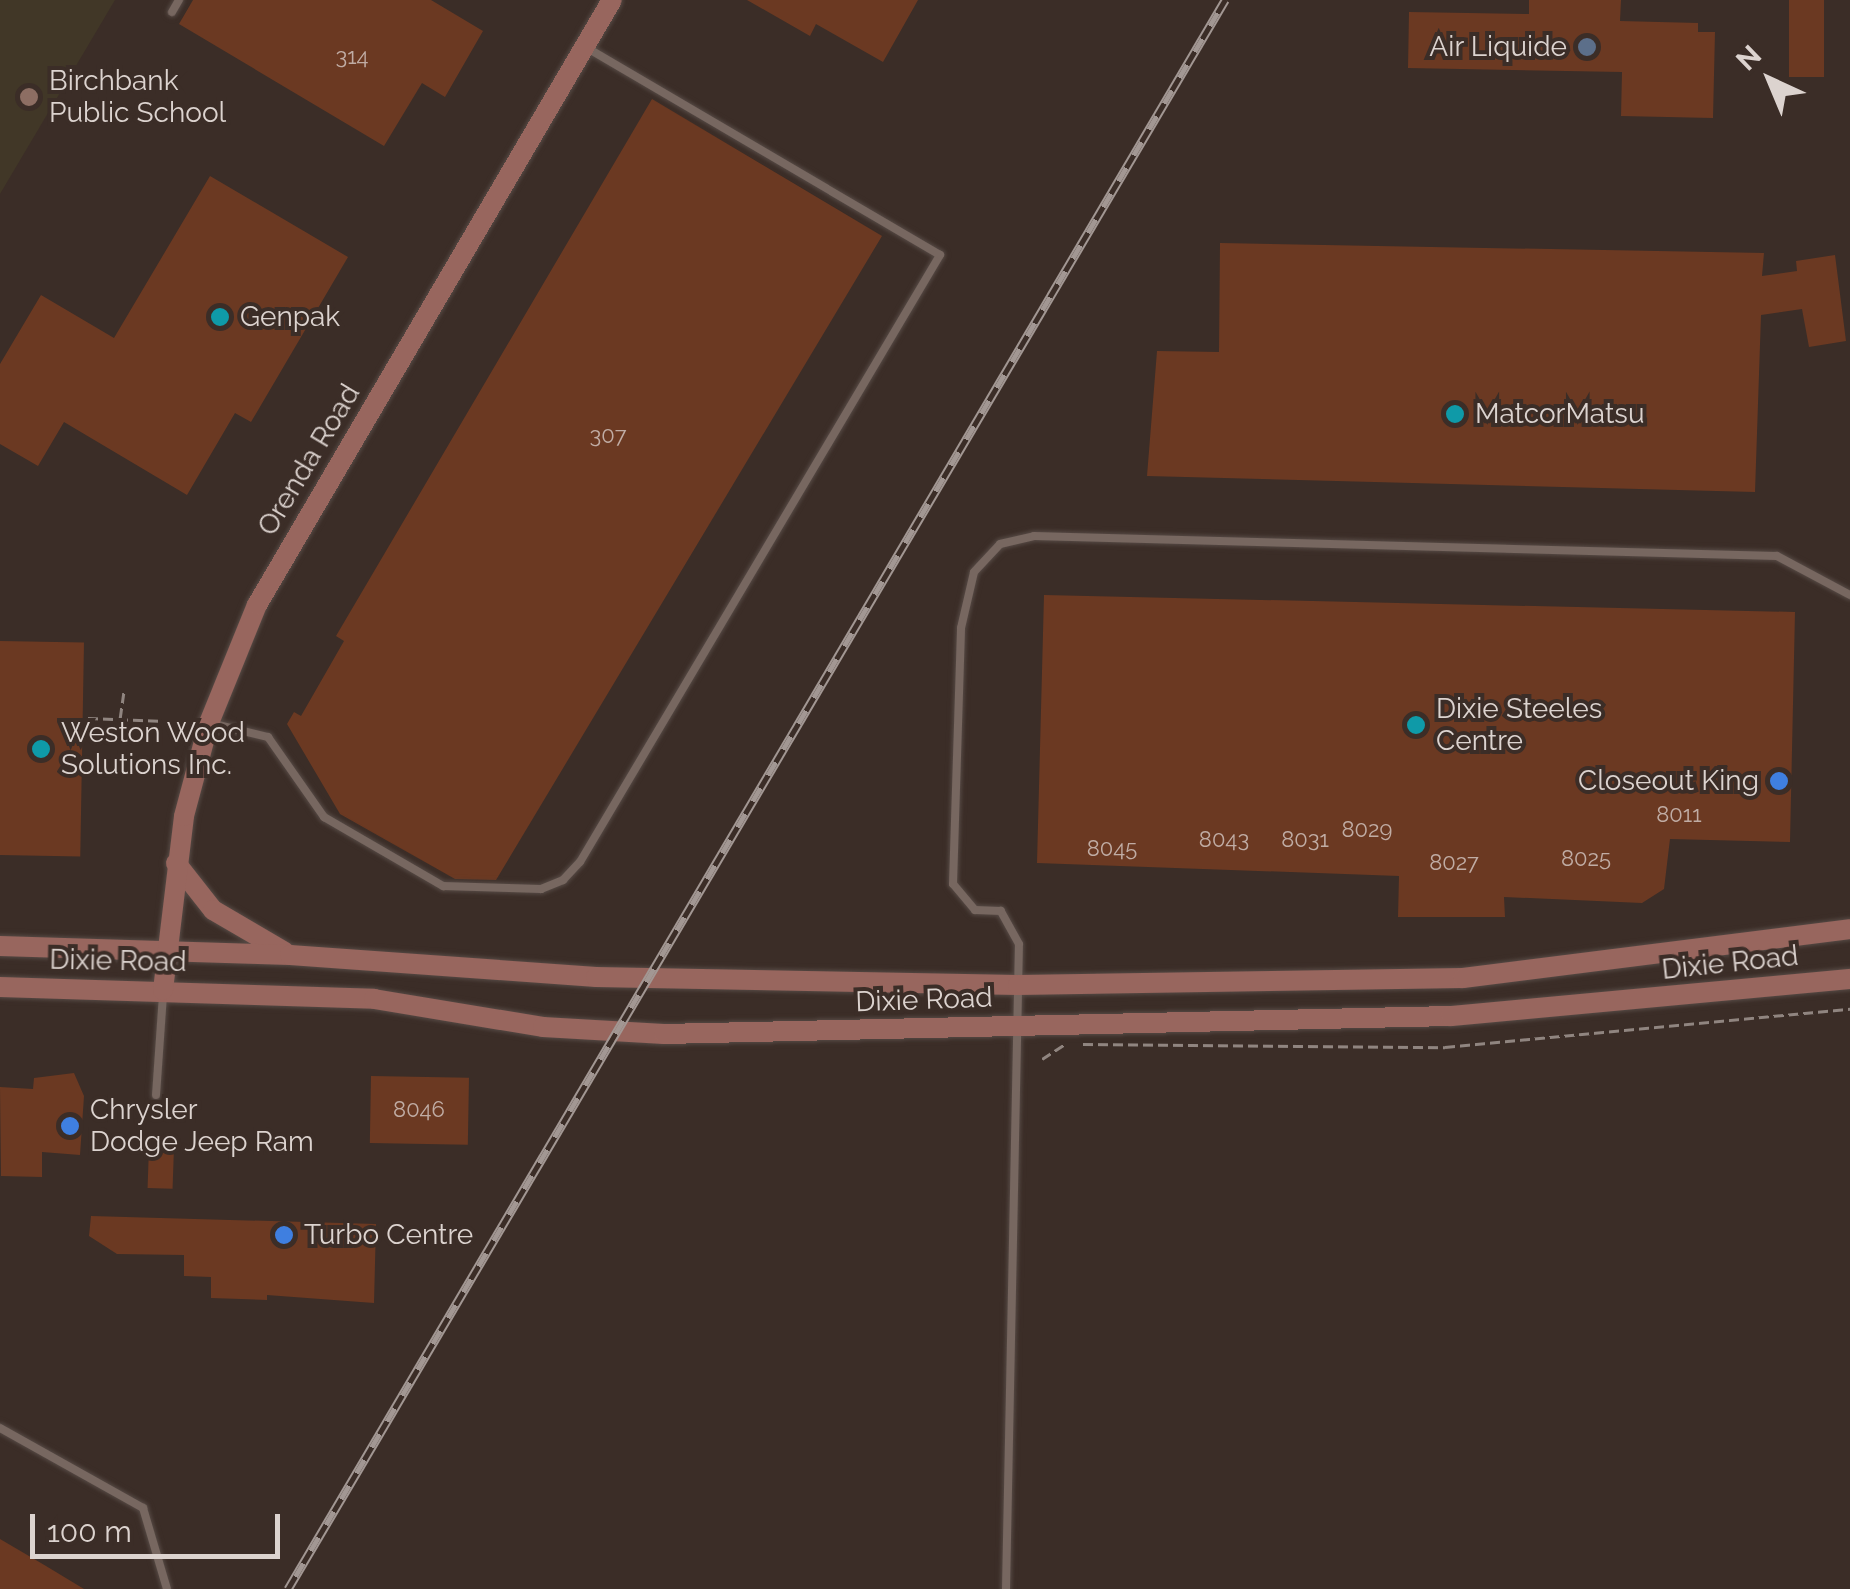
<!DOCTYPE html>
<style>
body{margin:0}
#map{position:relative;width:1850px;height:1589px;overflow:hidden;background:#3b2d27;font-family:Raleway,sans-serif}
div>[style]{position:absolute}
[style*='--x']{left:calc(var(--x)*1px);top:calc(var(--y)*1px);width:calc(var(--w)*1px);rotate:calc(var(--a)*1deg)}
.education>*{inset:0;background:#413727}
.building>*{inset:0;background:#6b3922;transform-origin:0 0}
.path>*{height:2.5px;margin-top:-1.25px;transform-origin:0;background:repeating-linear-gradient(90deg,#908580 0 10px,transparent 0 15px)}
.roads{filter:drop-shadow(0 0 2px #564a45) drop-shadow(0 0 2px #564a45)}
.lane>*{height:8px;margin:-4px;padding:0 4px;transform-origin:4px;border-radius:4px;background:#776760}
.secondary>*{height:20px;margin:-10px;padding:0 10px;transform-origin:10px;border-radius:10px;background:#98665e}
.rail>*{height:9px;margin-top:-4.5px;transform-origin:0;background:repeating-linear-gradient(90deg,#3b2d27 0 15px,#a29793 0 30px);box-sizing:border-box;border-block:2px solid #a29793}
.dots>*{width:28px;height:28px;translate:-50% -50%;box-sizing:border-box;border:5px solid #3b2d27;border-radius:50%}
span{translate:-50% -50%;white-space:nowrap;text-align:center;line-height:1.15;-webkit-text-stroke:8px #3b2d27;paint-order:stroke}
.number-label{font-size:22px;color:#c0aca4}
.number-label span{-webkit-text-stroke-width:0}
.poi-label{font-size:28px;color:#dcd3cf}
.right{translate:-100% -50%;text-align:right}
.left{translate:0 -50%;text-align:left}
.street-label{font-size:28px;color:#dcd3cf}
.north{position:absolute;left:1720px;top:30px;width:100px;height:100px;-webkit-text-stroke:8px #3b2d27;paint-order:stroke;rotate:316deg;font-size:28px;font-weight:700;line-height:40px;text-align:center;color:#dcd3cf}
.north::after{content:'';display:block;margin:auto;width:35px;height:45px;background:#dcd3cf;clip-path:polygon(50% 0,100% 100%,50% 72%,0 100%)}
.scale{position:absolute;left:30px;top:1514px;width:250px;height:45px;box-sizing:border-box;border:5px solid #dcd3cf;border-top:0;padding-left:12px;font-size:30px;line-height:35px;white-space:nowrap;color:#dcd3cf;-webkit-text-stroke:8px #3b2d27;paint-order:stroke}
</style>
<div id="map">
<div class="education">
<div style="clip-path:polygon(0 0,115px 0,0 194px)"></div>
</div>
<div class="building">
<div style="clip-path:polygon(193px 0,431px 0,483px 31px,445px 97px,422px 83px,384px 146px,179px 24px)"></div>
<div style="clip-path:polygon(747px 0,918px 0,883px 62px,816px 24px,810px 36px)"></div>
<div style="clip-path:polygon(1529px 0,1621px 0,1620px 21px,1698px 23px,1698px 32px,1715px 32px,1713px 118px,1621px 116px,1622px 72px,1408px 68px,1409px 12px,1529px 14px)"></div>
<div style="left:1789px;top:0;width:35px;height:77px"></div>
<div style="clip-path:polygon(652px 99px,882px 236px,496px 880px,455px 879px,340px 814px,287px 724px,294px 712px,301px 716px,344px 641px,336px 636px)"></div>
<div style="clip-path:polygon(210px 176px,348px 257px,251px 422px,235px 413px,187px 495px,64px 422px,38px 466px,0 444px,0 364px,41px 295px,114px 338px)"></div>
<div style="clip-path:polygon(1220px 243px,1764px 253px,1762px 276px,1797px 271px,1796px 261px,1835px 255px,1846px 341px,1809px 347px,1802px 309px,1761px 315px,1755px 492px,1147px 476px,1157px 351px,1219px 352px)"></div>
<div style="clip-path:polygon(1044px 595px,1795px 612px,1790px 842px,1670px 839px,1664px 889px,1642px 903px,1504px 897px,1505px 917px,1398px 917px,1399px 876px,1037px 863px)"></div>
<div style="left:0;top:641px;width:84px;height:214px;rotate:1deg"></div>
<div style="clip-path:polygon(74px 1073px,84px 1096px,80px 1155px,42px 1152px,42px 1177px,1px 1176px,0 1087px,33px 1089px,34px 1078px)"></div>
<div style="left:371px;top:1076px;width:98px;height:67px;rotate:1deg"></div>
<div style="left:149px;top:1147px;width:25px;height:41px;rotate:2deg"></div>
<div style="clip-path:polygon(91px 1216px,376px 1224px,374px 1303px,267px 1295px,267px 1300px,211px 1298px,211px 1277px,184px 1276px,184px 1255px,117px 1254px,89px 1236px)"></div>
<div style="clip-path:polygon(0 1539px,46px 1566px,84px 1589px,0 1589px)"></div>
</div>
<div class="path">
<div style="--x:88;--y:718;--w:103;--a:2.2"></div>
<div style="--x:120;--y:718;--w:28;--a:-82"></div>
<div style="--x:1083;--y:1044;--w:362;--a:0.5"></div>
<div style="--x:1445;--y:1047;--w:407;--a:-5.4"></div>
<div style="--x:1042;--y:1059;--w:27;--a:-33"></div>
</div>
<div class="roads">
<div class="lane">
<div style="--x:172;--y:12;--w:14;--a:-60"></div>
<div style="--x:210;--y:723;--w:60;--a:13.6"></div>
<div style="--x:268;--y:737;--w:98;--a:55"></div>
<div style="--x:324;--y:817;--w:138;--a:30.1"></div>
<div style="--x:443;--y:886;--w:98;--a:1.8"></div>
<div style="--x:541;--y:889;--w:24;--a:-22"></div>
<div style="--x:563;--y:880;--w:25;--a:-47"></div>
<div style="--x:580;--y:862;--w:706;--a:-59.33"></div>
<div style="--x:940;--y:255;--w:411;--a:-149.6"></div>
<div style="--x:156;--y:1095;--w:100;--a:-86"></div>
<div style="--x:0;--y:1428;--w:164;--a:29.2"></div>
<div style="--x:143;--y:1508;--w:84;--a:73.5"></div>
<div style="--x:1006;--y:1589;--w:645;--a:-88.85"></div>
<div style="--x:1019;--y:944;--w:38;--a:-119"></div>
<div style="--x:1001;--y:911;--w:26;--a:-178"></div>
<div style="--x:975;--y:910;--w:34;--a:-130"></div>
<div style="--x:953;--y:884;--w:256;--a:-88.2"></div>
<div style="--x:961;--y:628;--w:57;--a:-76.9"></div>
<div style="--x:974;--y:572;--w:38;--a:-47"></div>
<div style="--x:1000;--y:544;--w:35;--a:-13"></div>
<div style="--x:1034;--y:536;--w:743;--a:1.54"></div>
<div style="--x:1777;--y:556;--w:83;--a:28.1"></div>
</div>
<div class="secondary">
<div style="--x:176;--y:863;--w:60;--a:51.8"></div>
<div style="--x:213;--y:910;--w:83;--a:30.3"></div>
<div style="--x:0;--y:946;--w:290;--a:1.8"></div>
<div style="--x:290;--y:955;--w:307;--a:4.1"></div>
<div style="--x:596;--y:977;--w:422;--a:1.1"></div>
<div style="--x:1018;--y:985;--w:445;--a:-0.9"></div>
<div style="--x:1463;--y:978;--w:390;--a:-7.2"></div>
<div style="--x:0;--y:987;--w:374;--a:1.8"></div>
<div style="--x:374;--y:999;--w:171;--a:9.4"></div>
<div style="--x:543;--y:1027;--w:121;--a:3.3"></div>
<div style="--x:664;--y:1034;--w:787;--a:-1.31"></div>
<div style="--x:1451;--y:1016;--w:401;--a:-5.3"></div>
<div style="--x:163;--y:990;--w:175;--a:-83.1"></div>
<div style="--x:184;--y:816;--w:96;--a:-75"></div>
<div style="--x:209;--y:723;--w:127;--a:-67.9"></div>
<div style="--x:257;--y:605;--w:701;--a:-59.6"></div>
</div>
</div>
<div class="rail">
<div style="--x:288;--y:1589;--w:1845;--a:-59.47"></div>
</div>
<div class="dots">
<div style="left:1587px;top:47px;background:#5c6f8a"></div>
<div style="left:29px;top:97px;background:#8d6e63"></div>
<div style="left:220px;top:317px;background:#0f9aa8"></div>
<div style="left:1455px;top:414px;background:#0f9aa8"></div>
<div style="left:1416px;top:725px;background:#0f9aa8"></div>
<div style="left:41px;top:749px;background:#0f9aa8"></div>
<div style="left:1779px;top:781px;background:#3f7fe0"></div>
<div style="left:70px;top:1126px;background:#3f7fe0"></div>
<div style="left:284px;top:1235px;background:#3f7fe0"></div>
</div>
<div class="number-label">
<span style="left:352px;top:57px">314</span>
<span style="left:608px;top:436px">307</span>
<span style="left:1679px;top:815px">8011</span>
<span style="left:1367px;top:830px">8029</span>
<span style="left:1224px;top:840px">8043</span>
<span style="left:1305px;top:840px">8031</span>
<span style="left:1112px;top:849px">8045</span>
<span style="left:1586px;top:859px">8025</span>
<span style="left:1454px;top:863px">8027</span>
<span style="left:419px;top:1110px">8046</span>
</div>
<div class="poi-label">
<span class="right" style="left:1567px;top:47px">Air Liquide</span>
<span class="left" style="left:49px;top:97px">Birchbank<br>Public School</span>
<span class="left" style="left:240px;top:317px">Genpak</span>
<span class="left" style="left:1475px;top:414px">MatcorMatsu</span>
<span class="left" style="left:1436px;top:725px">Dixie Steeles<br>Centre</span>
<span class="left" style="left:61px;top:749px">Weston Wood<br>Solutions Inc.</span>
<span class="right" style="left:1759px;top:781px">Closeout King</span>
<span class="left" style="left:90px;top:1126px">Chrysler<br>Dodge Jeep Ram</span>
<span class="left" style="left:304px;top:1235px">Turbo Centre</span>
</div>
<div class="street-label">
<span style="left:309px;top:460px;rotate:-59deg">Orenda Road</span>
<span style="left:118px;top:961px;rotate:1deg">Dixie Road</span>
<span style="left:1730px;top:963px;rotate:-6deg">Dixie Road</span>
<span style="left:924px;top:1000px;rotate:-2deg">Dixie Road</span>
</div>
<div class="north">N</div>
<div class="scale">100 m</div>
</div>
